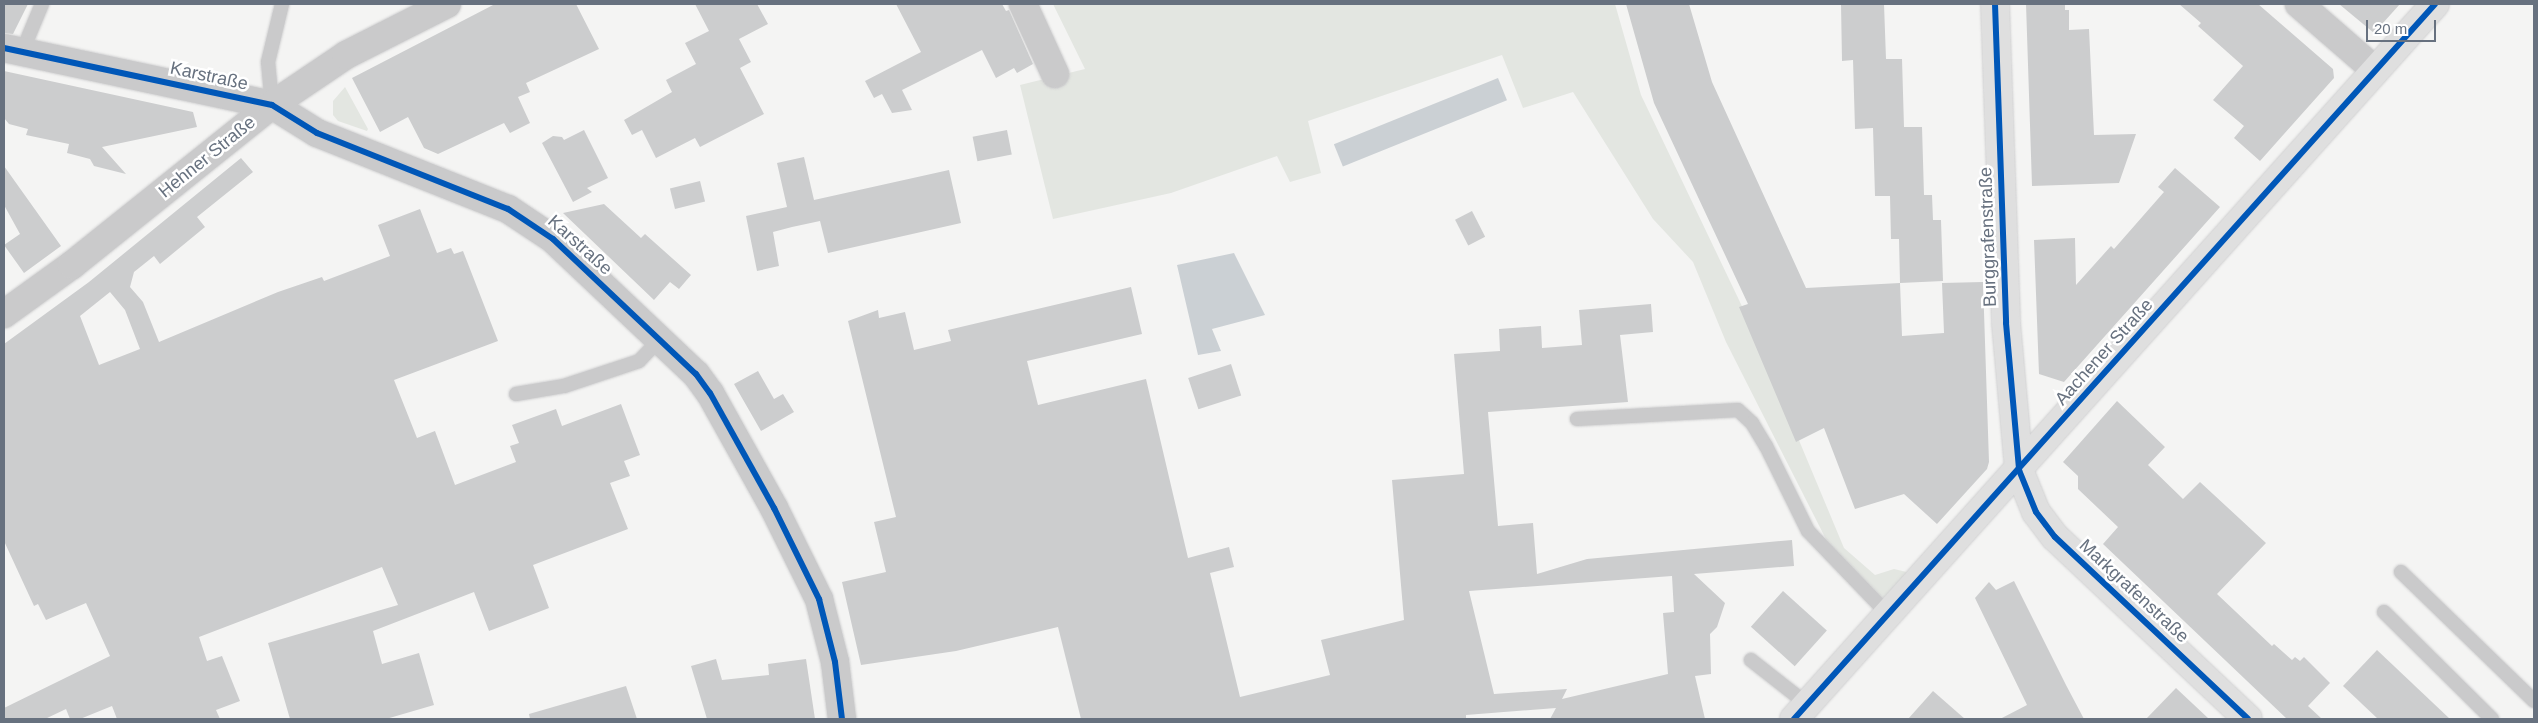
<!DOCTYPE html>
<meta charset="utf-8">
<style>
body{margin:0}
#map{position:relative;width:2538px;height:723px;overflow:hidden;background:#f4f4f3;font-family:Helvetica,sans-serif}
div>[style]{position:absolute}
[style*='--x']{left:calc(var(--x)*1px);top:calc(var(--y)*1px);width:calc(var(--w)*1px);rotate:calc(var(--a)*1deg)}
.green>*{inset:0;background:#e3e6e1}
.water>*{inset:0;background:#cbd0d4;transform-origin:0 0}
.building>*{inset:0;background:#cccdce;transform-origin:0 0}
.roads{filter:drop-shadow(0 0 1px #d0d0d1) drop-shadow(0 0 1px #d0d0d1)}
.lane>*{height:14px;margin:-7px;padding:0 7px;transform-origin:7px;border-radius:7px;background:#cacacb}
.street>*{height:28px;margin:-14px;padding:0 14px;transform-origin:14px;border-radius:14px;background:#cacacb}
.secondary>*{height:28px;margin:-14px;padding:0 14px;transform-origin:14px;border-radius:14px;background:#dfdfdf}
.cycleway>*{height:6px;margin:-3px;padding:0 3px;transform-origin:3px;border-radius:3px;background:#0057b8}
span{translate:-50% -50%;white-space:nowrap;text-align:center;line-height:1.15;-webkit-text-stroke:5px #fff;paint-order:stroke}
.street-label{font-size:18px;color:#67717f}
.frame{position:absolute;inset:0;border:5px solid #67717f;pointer-events:none}
.scale{position:absolute;left:2366px;top:20px;width:70px;height:22px;box-sizing:border-box;border:2px solid #67717f;border-top:0;padding-left:6px;font-size:15px;line-height:18px;white-space:nowrap;color:#67717f;-webkit-text-stroke:4px #fff;paint-order:stroke}
</style>
<div id="map">
<div class="green">
<div style="clip-path:polygon(1053px 4px,1615px 4px,1641px 95px,1750px 323px,1844px 548px,1875px 575px,1894px 569px,1915px 574px,1889px 605px,1834px 555px,1726px 342px,1693px 262px,1653px 219px,1573px 92px,1523px 108px,1502px 55px,1308px 121px,1321px 173px,1290px 182px,1277px 156px,1171px 193px,1053px 219px,1020px 85px,1085px 69px)"></div>
<div style="clip-path:polygon(345px 87px,368px 129px,367px 131px,338px 121px,333px 115px,333px 101px)"></div>
</div>
<div class="water">
<div style="left:1498px;top:78px;width:24px;height:177px;rotate:68deg"></div>
<div style="clip-path:polygon(1234px 253px,1265px 315px,1212px 329px,1221px 351px,1198px 355px,1177px 265px)"></div>
</div>
<div class="building">
<div style="clip-path:polygon(4px 4px,28px 4px,13px 34px,4px 33px)"></div>
<div style="clip-path:polygon(495px 4px,576px 4px,599px 49px,526px 83px,530px 92px,518px 97px,530px 123px,510px 133px,504px 123px,438px 154px,424px 148px,408px 117px,380px 132px,352px 78px)"></div>
<div style="clip-path:polygon(695px 4px,757px 4px,768px 24px,739px 39px,751px 62px,740px 68px,764px 114px,700px 147px,695px 138px,656px 158px,642px 130px,632px 135px,624px 120px,672px 92px,666px 80px,696px 64px,685px 43px,709px 31px)"></div>
<div style="clip-path:polygon(896px 4px,1002px 4px,1006px 11px,1009px 10px,1033px 64px,1017px 73px,1014px 68px,996px 78px,982px 50px,902px 90px,912px 110px,892px 113px,882px 94px,874px 98px,865px 81px,921px 52px)"></div>
<div style="clip-path:polygon(1626px 4px,1689px 4px,1712px 82px,1806px 288px,1900px 283px,1902px 336px,1944px 333px,1942px 283px,1983px 282px,1989px 462px,1987px 469px,1937px 524px,1904px 494px,1855px 509px,1824px 428px,1796px 442px,1739px 307px,1748px 304px,1654px 103px)"></div>
<div style="clip-path:polygon(1841px 4px,1884px 4px,1886px 59px,1902px 59px,1904px 127px,1922px 127px,1924px 195px,1932px 195px,1933px 220px,1941px 220px,1943px 281px,1900px 283px,1899px 239px,1891px 239px,1890px 196px,1875px 196px,1873px 128px,1855px 129px,1853px 60px,1842px 61px)"></div>
<div style="clip-path:polygon(2026px 4px,2065px 4px,2065px 10px,2069px 10px,2069px 30px,2089px 29px,2094px 135px,2136px 134px,2119px 183px,2032px 186px)"></div>
<div style="clip-path:polygon(2179px 4px,2258px 4px,2333px 69px,2334px 78px,2260px 161px,2234px 138px,2244px 126px,2213px 100px,2243px 66px,2198px 26px,2201px 23px)"></div>
<div style="clip-path:polygon(2339px 4px,2400px 4px,2374px 33px)"></div>
<div style="clip-path:polygon(4px 71px,193px 112px,197px 127px,102px 147px,126px 174px,94px 166px,90px 159px,67px 153px,69px 144px,26px 135px,28px 129px,9px 124px,4px 118px)"></div>
<div style="clip-path:polygon(584px 130px,608px 178px,587px 188px,592px 192px,573px 202px,542px 143px,553px 136px,562px 137px,564px 140px)"></div>
<div style="left:1007px;top:130px;width:25px;height:35px;rotate:79deg"></div>
<div style="clip-path:polygon(804px 157px,814px 200px,949px 170px,961px 223px,828px 253px,820px 221px,792px 227px,773px 232px,779px 266px,757px 271px,746px 216px,787px 207px,777px 163px)"></div>
<div style="clip-path:polygon(evenodd,241px 158px,253px 172px,197px 217px,205px 227px,160px 264px,154px 256px,134px 272px,130px 287px,143px 302px,159px 342px,278px 292px,322px 277px,324px 281px,390px 256px,378px 225px,420px 209px,437px 253px,451px 248px,454px 254px,463px 251px,498px 341px,394px 380px,417px 438px,435px 431px,455px 485px,516px 462px,510px 446px,519px 443px,512px 425px,556px 409px,562px 426px,621px 404px,640px 455px,624px 461px,630px 476px,610px 483px,628px 529px,533px 565px,549px 608px,489px 631px,474px 592px,373px 631px,382px 664px,419px 653px,434px 705px,386px 719px,290px 719px,268px 643px,398px 605px,382px 567px,199px 637px,207px 661px,222px 656px,240px 701px,216px 710px,220px 719px,117px 719px,112px 706px,80px 719px,70px 719px,66px 709px,45px 719px,4px 719px,4px 708px,110px 656px,86px 603px,46px 620px,38px 604px,34px 606px,4px 541px,4px 344px,89px 282px,241px 158px,110px 292px,125px 310px,140px 349px,99px 365px,80px 316px,110px 292px)"></div>
<div style="clip-path:polygon(4px 166px,61px 246px,24px 273px,4px 245px,20px 234px,4px 205px)"></div>
<div style="clip-path:polygon(2175px 168px,2220px 207px,2064px 382px,2039px 374px,2034px 240px,2075px 238px,2076px 285px,2111px 246px,2114px 249px,2164px 192px,2158px 187px)"></div>
<div style="left:700px;top:181px;width:21px;height:31px;rotate:76deg"></div>
<div style="clip-path:polygon(604px 204px,641px 238px,645px 234px,691px 275px,679px 289px,670px 282px,654px 300px,563px 213px)"></div>
<div style="left:1472px;top:211px;width:29px;height:19px;rotate:63deg"></div>
<div style="clip-path:polygon(evenodd,1131px 287px,1142px 334px,1027px 361px,1038px 405px,1146px 379px,1188px 558px,1229px 547px,1234px 567px,1210px 573px,1240px 697px,1330px 675px,1321px 640px,1404px 620px,1392px 480px,1464px 474px,1454px 354px,1500px 351px,1499px 329px,1541px 326px,1542px 348px,1582px 345px,1579px 310px,1651px 304px,1653px 332px,1620px 335px,1628px 402px,1488px 412px,1498px 526px,1533px 523px,1537px 574px,1587px 559px,1792px 540px,1794px 566px,1694px 574px,1725px 603px,1717px 627px,1710px 634px,1711px 674px,1695px 676px,1705px 719px,1550px 719px,1556px 708px,1466px 715px,1466px 719px,1081px 719px,1058px 627px,956px 651px,861px 665px,842px 582px,886px 572px,874px 522px,896px 517px,848px 321px,878px 310px,879px 318px,905px 312px,914px 350px,951px 341px,948px 330px,1131px 287px,1672px 576px,1674px 612px,1663px 613px,1668px 674px,1562px 699px,1567px 689px,1494px 694px,1469px 591px,1672px 576px)"></div>
<div style="left:1231px;top:364px;width:33px;height:45px;rotate:72deg"></div>
<div style="clip-path:polygon(758px 371px,774px 399px,783px 394px,794px 412px,761px 431px,734px 384px)"></div>
<div style="clip-path:polygon(2117px 401px,2165px 447px,2148px 465px,2183px 499px,2200px 482px,2266px 543px,2217px 594px,2272px 646px,2274px 644px,2292px 660px,2295px 657px,2300px 661px,2304px 657px,2330px 683px,2308px 706px,2322px 719px,2287px 719px,2103px 544px,2118px 527px,2078px 489px,2078px 476px,2063px 462px)"></div>
<div style="clip-path:polygon(2014px 581px,2066px 685px,2084px 719px,2000px 719px,2027px 705px,1975px 598px,1989px 582px,1996px 590px)"></div>
<div style="left:1783px;top:591px;width:59px;height:48px;rotate:42deg"></div>
<div style="clip-path:polygon(2377px 650px,2450px 719px,2378px 719px,2343px 686px)"></div>
<div style="clip-path:polygon(716px 659px,722px 680px,769px 675px,768px 664px,806px 659px,815px 719px,707px 719px,691px 666px)"></div>
<div style="clip-path:polygon(626px 686px,637px 719px,530px 719px,529px 714px)"></div>
<div style="clip-path:polygon(2176px 688px,2209px 719px,2146px 719px)"></div>
<div style="clip-path:polygon(1933px 691px,1965px 719px,1908px 719px)"></div>
</div>
<div class="roads">
<div class="lane">
<div style="--x:22;--y:52;--w:52;--a:-67.4"></div>
<div style="--x:272;--y:105;--w:43;--a:-95.3"></div>
<div style="--x:268;--y:62;--w:60;--a:-76.4"></div>
<div style="--x:516;--y:394;--w:49;--a:-9.5"></div>
<div style="--x:564;--y:386;--w:79;--a:-18.4"></div>
<div style="--x:639;--y:361;--w:30;--a:-46"></div>
<div style="--x:1577;--y:419;--w:161;--a:-3.2"></div>
<div style="--x:1738;--y:410;--w:19;--a:43"></div>
<div style="--x:1752;--y:423;--w:27;--a:59"></div>
<div style="--x:1766;--y:446;--w:95;--a:63.7"></div>
<div style="--x:1808;--y:531;--w:115;--a:46.1"></div>
<div style="--x:2401;--y:572;--w:185;--a:44.1"></div>
<div style="--x:2384;--y:612;--w:152;--a:44.7"></div>
<div style="--x:1751;--y:660;--w:71;--a:38.2"></div>
</div>
<div class="street">
<div style="--x:1023;--y:4;--w:77;--a:65.4"></div>
<div style="--x:2299;--y:4;--w:101;--a:41"></div>
<div style="--x:4;--y:48;--w:274;--a:12"></div>
<div style="--x:272;--y:105;--w:53;--a:31.9"></div>
<div style="--x:317;--y:133;--w:206;--a:21.7"></div>
<div style="--x:508;--y:209;--w:54;--a:33.7"></div>
<div style="--x:553;--y:239;--w:197;--a:43.4"></div>
<div style="--x:696;--y:374;--w:24;--a:54"></div>
<div style="--x:710;--y:393;--w:132;--a:60.9"></div>
<div style="--x:774;--y:508;--w:102;--a:63.7"></div>
<div style="--x:819;--y:599;--w:65;--a:75.7"></div>
<div style="--x:835;--y:662;--w:57;--a:83"></div>
<div style="--x:4;--y:314;--w:84;--a:-35.8"></div>
<div style="--x:72;--y:265;--w:256;--a:-38.7"></div>
<div style="--x:272;--y:105;--w:89;--a:-34"></div>
<div style="--x:346;--y:55;--w:113;--a:-26.8"></div>
</div>
<div class="secondary">
<div style="--x:1995;--y:4;--w:319;--a:88"></div>
<div style="--x:2006;--y:323;--w:148;--a:84.9"></div>
<div style="--x:2019;--y:470;--w:45;--a:68"></div>
<div style="--x:2036;--y:512;--w:31;--a:53"></div>
<div style="--x:2055;--y:537;--w:265;--a:43.3"></div>
<div style="--x:1794;--y:719;--w:960;--a:-48.12"></div>
</div>
</div>
<div class="cycleway">
<div style="--x:1995;--y:4;--w:319;--a:88"></div>
<div style="--x:2006;--y:323;--w:148;--a:84.9"></div>
<div style="--x:2019;--y:470;--w:45;--a:68"></div>
<div style="--x:2036;--y:512;--w:31;--a:53"></div>
<div style="--x:2055;--y:537;--w:265;--a:43.3"></div>
<div style="--x:4;--y:48;--w:274;--a:12"></div>
<div style="--x:272;--y:105;--w:53;--a:31.9"></div>
<div style="--x:317;--y:133;--w:206;--a:21.7"></div>
<div style="--x:508;--y:209;--w:54;--a:33.7"></div>
<div style="--x:553;--y:239;--w:197;--a:43.4"></div>
<div style="--x:696;--y:374;--w:24;--a:54"></div>
<div style="--x:710;--y:393;--w:132;--a:60.9"></div>
<div style="--x:774;--y:508;--w:102;--a:63.7"></div>
<div style="--x:819;--y:599;--w:65;--a:75.7"></div>
<div style="--x:835;--y:662;--w:57;--a:83"></div>
<div style="--x:1794;--y:719;--w:960;--a:-48.12"></div>
</div>
<div class="street-label">
<span style="left:209px;top:76px;rotate:12deg">Karstraße</span>
<span style="left:207px;top:157px;rotate:-39deg">Hehner Straße</span>
<span style="left:1988px;top:237px;rotate:-92deg">Burggrafenstraße</span>
<span style="left:580px;top:245px;rotate:42deg">Karstraße</span>
<span style="left:2104px;top:352px;rotate:-48deg">Aachener Straße</span>
<span style="left:2134px;top:591px;rotate:43deg">Markgrafenstraße</span>
</div>
<div class="frame"></div>
<div class="scale">20 m</div>
</div>
